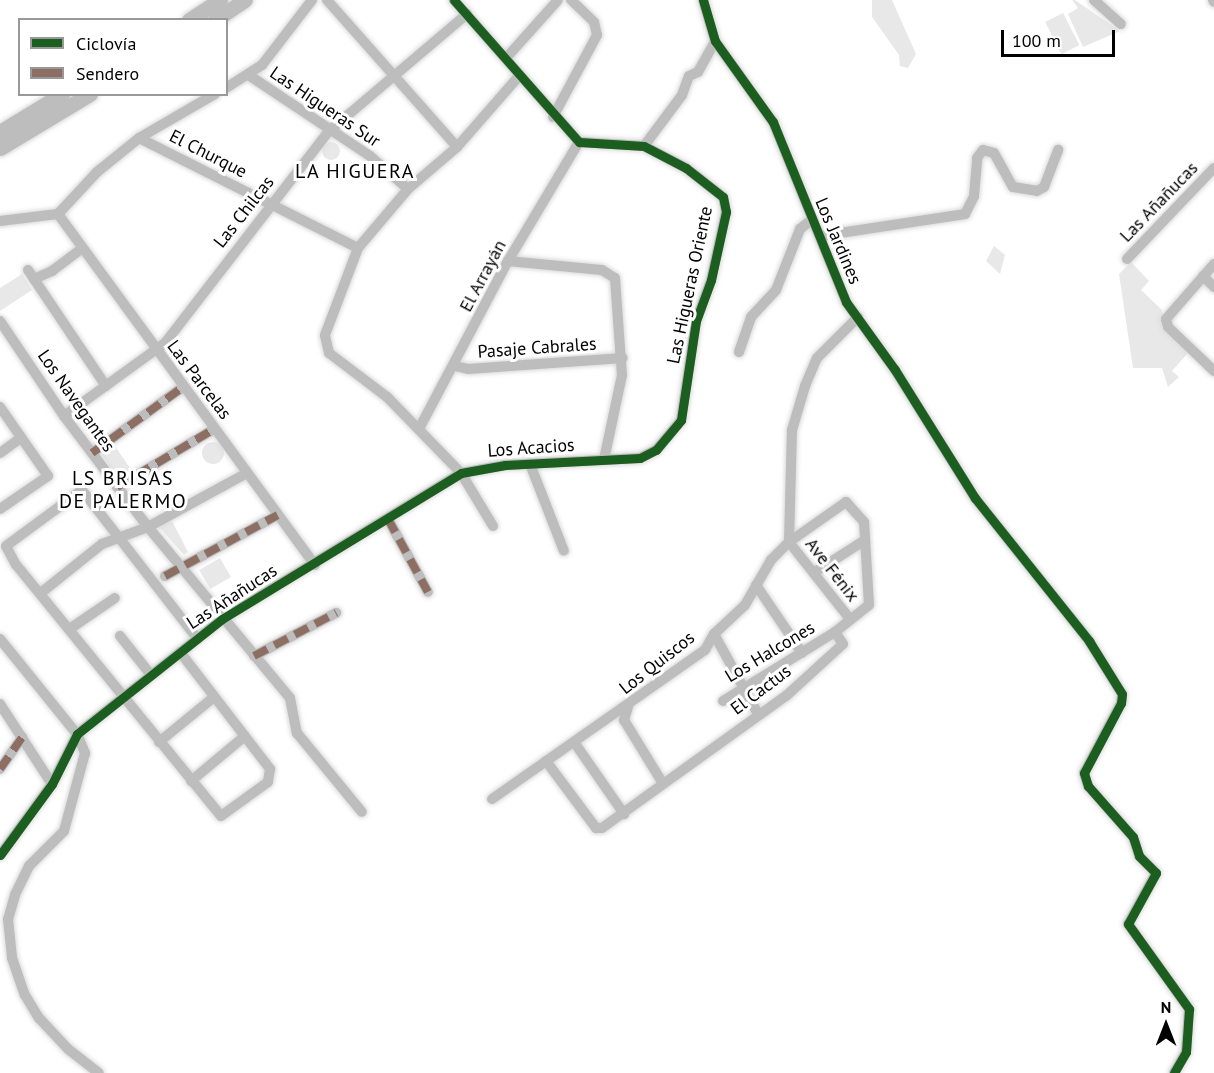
<!DOCTYPE html>
<meta charset="utf-8">
<style>
body{margin:0}
#map{position:relative;width:1214px;height:1073px;overflow:hidden;background:#fff;font-family:"PT Sans",sans-serif}
div>[style]{position:absolute}
[style*='--x']{left:calc(var(--x)*1px);top:calc(var(--y)*1px);width:calc(var(--w)*1px);rotate:calc(var(--a)*1deg)}
.green>*{inset:0;background:#e8e8e8;transform-origin:0 0}
.round{border-radius:50%}
.roads{filter:drop-shadow(0 0 2px #dbdbdb) drop-shadow(0 0 2px #dbdbdb)}
.minor>*{height:10px;margin:-5px;padding:0 5px;transform-origin:5px;border-radius:5px;background:#bdbdbd}
.highway>*{height:15px;margin:-7.5px;padding:0 7.5px;transform-origin:7.5px;border-radius:7.5px;background:#bdbdbd}
.quiet>*{height:8px;margin-top:-4px;transform-origin:0;background:repeating-linear-gradient(90deg,#8d6e63 0 15px,transparent 0 23px)}
.cycleway>*{height:9px;margin:-4.5px;padding:0 4.5px;transform-origin:4.5px;border-radius:4.5px;background:#1b5e20}
span{translate:-50% -50%;white-space:nowrap;text-align:center;line-height:1.15;-webkit-text-stroke:6px #fff;paint-order:stroke}
.street-label{font-size:18px;color:#000}
.neighbourhood-label{font-size:20px;color:#000;letter-spacing:1.5px}
.legend{position:absolute;left:18px;top:18px;width:210px;height:78px;box-sizing:border-box;background:#fff;border:2px solid #999;margin:0;padding:8px 10px;list-style:none;font-size:18px;color:#000}
.legend li{display:flex;align-items:center;gap:12px;height:30px}
.legend b{width:30px;border:2px solid #999}
.north{position:absolute;left:1136px;top:995px;width:60px;height:60px;-webkit-text-stroke:4px #fff;paint-order:stroke;rotate:0deg;font-size:16px;font-weight:700;line-height:24px;text-align:center;color:#000}
.north::after{content:'';display:block;margin:auto;width:21px;height:27px;background:#000;clip-path:polygon(50% 0,100% 100%,50% 72%,0 100%)}
.scale{position:absolute;left:1001px;top:30px;width:114px;height:27px;box-sizing:border-box;border:3px solid #000;border-top:0;padding-left:8px;font-size:18px;line-height:21px;white-space:nowrap;color:#000;-webkit-text-stroke:4px #fff;paint-order:stroke}
</style>
<div id="map">
<div class="green">
<div style="clip-path:polygon(872px 0,892px 0,916px 54px,908px 68px,900px 66px,899px 55px,872px 17px)"></div>
<div style="clip-path:polygon(1072px 0,1075px 0,1120px 31px,1083px 47px,1068px 14px,1078px 8px)"></div>
<div style="left:1063px;top:13px;width:36px;height:20px;rotate:63deg"></div>
<div class="round" style="left:322px;top:142px;width:18px;height:18px"></div>
<div style="clip-path:polygon(994px 246px,1005px 255px,1000px 274px,986px 261px)"></div>
<div style="clip-path:polygon(1131px 262px,1149px 281px,1141px 290px,1162px 310px,1164px 329px,1188px 353px,1172px 371px,1179px 377px,1168px 387px,1162px 368px,1133px 368px,1119px 274px)"></div>
<div style="clip-path:polygon(22px 274px,32px 290px,0 311px,0 288px)"></div>
<div class="round" style="left:202px;top:442px;width:22px;height:22px"></div>
<div style="left:115px;top:446px;width:30px;height:16px;rotate:56deg"></div>
<div style="clip-path:polygon(171px 519px,188px 552px,184px 555px,158px 526px)"></div>
<div style="left:220px;top:558px;width:22px;height:24px;rotate:60deg"></div>
</div>
<div class="roads">
<div class="minor">
<div style="--x:327;--y:0;--w:196;--a:48.5"></div>
<div style="--x:703;--y:0;--w:43;--a:73.7"></div>
<div style="--x:715;--y:41;--w:100;--a:54.4"></div>
<div style="--x:773;--y:122;--w:194;--a:67.9"></div>
<div style="--x:846;--y:302;--w:84;--a:54.2"></div>
<div style="--x:895;--y:370;--w:151;--a:58"></div>
<div style="--x:975;--y:498;--w:183;--a:51.4"></div>
<div style="--x:1089;--y:641;--w:62;--a:58.1"></div>
<div style="--x:1122;--y:694;--w:9;--a:96"></div>
<div style="--x:1121;--y:703;--w:79;--a:117.9"></div>
<div style="--x:1084;--y:773;--w:14;--a:73"></div>
<div style="--x:1088;--y:786;--w:68;--a:48.6"></div>
<div style="--x:1133;--y:837;--w:20;--a:72"></div>
<div style="--x:1139;--y:856;--w:24;--a:45"></div>
<div style="--x:1156;--y:873;--w:58;--a:118.8"></div>
<div style="--x:1128;--y:924;--w:105;--a:54.3"></div>
<div style="--x:1189;--y:1009;--w:43;--a:94"></div>
<div style="--x:1186;--y:1052;--w:24;--a:120"></div>
<div style="--x:1094;--y:0;--w:36;--a:42"></div>
<div style="--x:1213;--y:0;--w:2;--a:63"></div>
<div style="--x:507;--y:57;--w:76;--a:-48.2"></div>
<div style="--x:250;--y:76;--w:144;--a:33.7"></div>
<div style="--x:370;--y:156;--w:50;--a:41"></div>
<div style="--x:226;--y:88;--w:43;--a:-32.6"></div>
<div style="--x:262;--y:65;--w:82;--a:-52.4"></div>
<div style="--x:553;--y:117;--w:93;--a:-61.8"></div>
<div style="--x:597;--y:35;--w:13;--a:-103"></div>
<div style="--x:594;--y:22;--w:32;--a:-136"></div>
<div style="--x:139;--y:138;--w:245;--a:26.7"></div>
<div style="--x:644;--y:146;--w:64;--a:-53.3"></div>
<div style="--x:682;--y:95;--w:20;--a:-70"></div>
<div style="--x:689;--y:76;--w:10;--a:-24"></div>
<div style="--x:698;--y:72;--w:35;--a:-61"></div>
<div style="--x:58;--y:214;--w:435;--a:53.8"></div>
<div style="--x:0;--y:221;--w:58;--a:-6.9"></div>
<div style="--x:58;--y:214;--w:57;--a:-47.1"></div>
<div style="--x:97;--y:172;--w:54;--a:-39"></div>
<div style="--x:139;--y:138;--w:88;--a:-30.1"></div>
<div style="--x:820;--y:236;--w:147;--a:-8.6"></div>
<div style="--x:965;--y:214;--w:20;--a:-63"></div>
<div style="--x:974;--y:196;--w:38;--a:-85"></div>
<div style="--x:977;--y:158;--w:10;--a:-53"></div>
<div style="--x:983;--y:150;--w:11;--a:15"></div>
<div style="--x:994;--y:153;--w:39;--a:61"></div>
<div style="--x:1013;--y:187;--w:24;--a:9"></div>
<div style="--x:1037;--y:191;--w:8;--a:-30"></div>
<div style="--x:1044;--y:187;--w:40;--a:-69"></div>
<div style="--x:1127;--y:259;--w:126;--a:-46.3"></div>
<div style="--x:508;--y:261;--w:94;--a:5.5"></div>
<div style="--x:602;--y:270;--w:15;--a:32"></div>
<div style="--x:615;--y:278;--w:97;--a:85.9"></div>
<div style="--x:622;--y:375;--w:87;--a:102"></div>
<div style="--x:1214;--y:264;--w:73;--a:131.1"></div>
<div style="--x:1166;--y:319;--w:8;--a:76"></div>
<div style="--x:1168;--y:327;--w:64;--a:43.7"></div>
<div style="--x:28;--y:270;--w:11;--a:56"></div>
<div style="--x:34;--y:279;--w:20;--a:-24"></div>
<div style="--x:52;--y:271;--w:38;--a:-37"></div>
<div style="--x:1203;--y:276;--w:16;--a:45"></div>
<div style="--x:34;--y:279;--w:129;--a:56.1"></div>
<div style="--x:0;--y:321;--w:115;--a:56"></div>
<div style="--x:64;--y:416;--w:139;--a:52.9"></div>
<div style="--x:148;--y:527;--w:222;--a:50.3"></div>
<div style="--x:290;--y:698;--w:36;--a:79"></div>
<div style="--x:297;--y:733;--w:102;--a:50.6"></div>
<div style="--x:739;--y:352;--w:37;--a:-71"></div>
<div style="--x:751;--y:317;--w:37;--a:-47"></div>
<div style="--x:776;--y:290;--w:66;--a:-68.5"></div>
<div style="--x:800;--y:229;--w:13;--a:-39"></div>
<div style="--x:455;--y:366;--w:13;--a:13"></div>
<div style="--x:468;--y:369;--w:155;--a:-4.1"></div>
<div style="--x:0;--y:407;--w:84;--a:55.2"></div>
<div style="--x:48;--y:476;--w:58;--a:145.5"></div>
<div style="--x:64;--y:416;--w:125;--a:-35.9"></div>
<div style="--x:165;--y:343;--w:268;--a:-52.3"></div>
<div style="--x:329;--y:131;--w:181;--a:-40.3"></div>
<div style="--x:420;--y:427;--w:188;--a:-62.1"></div>
<div style="--x:508;--y:261;--w:139;--a:-59.2"></div>
<div style="--x:0;--y:453;--w:26;--a:-36"></div>
<div style="--x:92;--y:453;--w:112;--a:-36"></div>
<div style="--x:530;--y:464;--w:93;--a:68.7"></div>
<div style="--x:117;--y:487;--w:113;--a:-30.9"></div>
<div style="--x:388;--y:519;--w:83;--a:61.3"></div>
<div style="--x:493;--y:526;--w:62;--a:-121.1"></div>
<div style="--x:461;--y:473;--w:106;--a:-134.2"></div>
<div style="--x:387;--y:397;--w:73;--a:-142.8"></div>
<div style="--x:329;--y:353;--w:18;--a:-103"></div>
<div style="--x:325;--y:335;--w:93;--a:-69.2"></div>
<div style="--x:358;--y:248;--w:77;--a:-49.7"></div>
<div style="--x:408;--y:189;--w:65;--a:-40.6"></div>
<div style="--x:457;--y:147;--w:94;--a:-48.9"></div>
<div style="--x:815;--y:572;--w:59;--a:-32.6"></div>
<div style="--x:165;--y:576;--w:128;--a:-28.4"></div>
<div style="--x:756;--y:585;--w:82;--a:55.9"></div>
<div style="--x:42;--y:592;--w:77;--a:-38.7"></div>
<div style="--x:102;--y:544;--w:49;--a:-20.3"></div>
<div style="--x:148;--y:527;--w:113;--a:-28.6"></div>
<div style="--x:71;--y:628;--w:53;--a:-34.3"></div>
<div style="--x:714;--y:634;--w:91;--a:61.2"></div>
<div style="--x:120;--y:636;--w:50;--a:51.5"></div>
<div style="--x:0;--y:639;--w:122;--a:51"></div>
<div style="--x:77;--y:734;--w:21;--a:67"></div>
<div style="--x:85;--y:753;--w:81;--a:105.1"></div>
<div style="--x:64;--y:831;--w:49;--a:135"></div>
<div style="--x:29;--y:866;--w:32;--a:116"></div>
<div style="--x:15;--y:895;--w:25;--a:106"></div>
<div style="--x:8;--y:919;--w:39;--a:84"></div>
<div style="--x:12;--y:958;--w:39;--a:71"></div>
<div style="--x:25;--y:995;--w:27;--a:59"></div>
<div style="--x:39;--y:1018;--w:42;--a:46.9"></div>
<div style="--x:68;--y:1049;--w:39;--a:38"></div>
<div style="--x:180;--y:652;--w:148;--a:52.4"></div>
<div style="--x:270;--y:769;--w:13;--a:99"></div>
<div style="--x:268;--y:782;--w:58;--a:144.1"></div>
<div style="--x:221;--y:816;--w:324;--a:-129.2"></div>
<div style="--x:16;--y:565;--w:21;--a:-118"></div>
<div style="--x:6;--y:546;--w:94;--a:-36.4"></div>
<div style="--x:82;--y:490;--w:187;--a:52.2"></div>
<div style="--x:254;--y:656;--w:93;--a:-27.7"></div>
<div style="--x:723;--y:701;--w:132;--a:-31.6"></div>
<div style="--x:0;--y:704;--w:95;--a:57"></div>
<div style="--x:628;--y:707;--w:14;--a:107"></div>
<div style="--x:624;--y:720;--w:73;--a:58.5"></div>
<div style="--x:159;--y:742;--w:71;--a:-39.3"></div>
<div style="--x:574;--y:742;--w:88;--a:55.2"></div>
<div style="--x:546;--y:761;--w:84;--a:53.3"></div>
<div style="--x:596;--y:828;--w:6;--a:0"></div>
<div style="--x:602;--y:828;--w:226;--a:-35.7"></div>
<div style="--x:786;--y:696;--w:77;--a:-42.4"></div>
<div style="--x:843;--y:644;--w:14;--a:-124"></div>
<div style="--x:835;--y:632;--w:43;--a:-38.5"></div>
<div style="--x:869;--y:605;--w:83;--a:-93.4"></div>
<div style="--x:864;--y:522;--w:27;--a:-132"></div>
<div style="--x:846;--y:502;--w:70;--a:144.9"></div>
<div style="--x:789;--y:542;--w:98;--a:51.6"></div>
<div style="--x:0;--y:769;--w:39;--a:-55"></div>
<div style="--x:191;--y:781;--w:70;--a:-39.8"></div>
<div style="--x:492;--y:799;--w:260;--a:-35"></div>
<div style="--x:705;--y:650;--w:18;--a:-61"></div>
<div style="--x:714;--y:634;--w:42;--a:-43.1"></div>
<div style="--x:745;--y:605;--w:52;--a:-60"></div>
<div style="--x:771;--y:560;--w:25;--a:-45"></div>
<div style="--x:789;--y:542;--w:112;--a:-88.5"></div>
<div style="--x:792;--y:430;--w:46;--a:-73.5"></div>
<div style="--x:805;--y:386;--w:30;--a:-67"></div>
<div style="--x:817;--y:358;--w:58;--a:-45"></div>
<div style="--x:0;--y:855;--w:88;--a:-53.8"></div>
<div style="--x:52;--y:784;--w:56;--a:-63.4"></div>
<div style="--x:77;--y:734;--w:185;--a:-38.4"></div>
<div style="--x:222;--y:619;--w:280;--a:-31.4"></div>
<div style="--x:461;--y:473;--w:45;--a:-10.3"></div>
<div style="--x:505;--y:465;--w:135;--a:-3"></div>
<div style="--x:640;--y:458;--w:18;--a:-27"></div>
<div style="--x:656;--y:450;--w:39;--a:-50"></div>
<div style="--x:681;--y:420;--w:100;--a:-81.4"></div>
<div style="--x:696;--y:321;--w:44;--a:-69.9"></div>
<div style="--x:711;--y:280;--w:70;--a:-77.6"></div>
<div style="--x:726;--y:212;--w:15;--a:-101"></div>
<div style="--x:723;--y:197;--w:47;--a:-141.9"></div>
<div style="--x:686;--y:168;--w:47;--a:-152.4"></div>
<div style="--x:644;--y:146;--w:65;--a:-176.5"></div>
<div style="--x:579;--y:142;--w:189;--a:-131.4"></div>
</div>
<div class="highway">
<div style="--x:189;--y:20;--w:37;--a:-33"></div>
<div style="--x:215;--y:20;--w:36;--a:-34"></div>
<div style="--x:0;--y:132;--w:73;--a:-31.5"></div>
<div style="--x:0;--y:148;--w:105;--a:-31"></div>
</div>
</div>
<div class="quiet">
<div style="--x:92;--y:453;--w:112;--a:-36"></div>
<div style="--x:117;--y:487;--w:113;--a:-30.9"></div>
<div style="--x:388;--y:519;--w:83;--a:61.3"></div>
<div style="--x:165;--y:576;--w:128;--a:-28.4"></div>
<div style="--x:254;--y:656;--w:93;--a:-27.7"></div>
<div style="--x:0;--y:769;--w:39;--a:-55"></div>
</div>
<div class="cycleway">
<div style="--x:703;--y:0;--w:43;--a:73.7"></div>
<div style="--x:715;--y:41;--w:100;--a:54.4"></div>
<div style="--x:773;--y:122;--w:194;--a:67.9"></div>
<div style="--x:846;--y:302;--w:84;--a:54.2"></div>
<div style="--x:895;--y:370;--w:151;--a:58"></div>
<div style="--x:975;--y:498;--w:183;--a:51.4"></div>
<div style="--x:1089;--y:641;--w:62;--a:58.1"></div>
<div style="--x:1122;--y:694;--w:9;--a:96"></div>
<div style="--x:1121;--y:703;--w:79;--a:117.9"></div>
<div style="--x:1084;--y:773;--w:14;--a:73"></div>
<div style="--x:1088;--y:786;--w:68;--a:48.6"></div>
<div style="--x:1133;--y:837;--w:20;--a:72"></div>
<div style="--x:1139;--y:856;--w:24;--a:45"></div>
<div style="--x:1156;--y:873;--w:58;--a:118.8"></div>
<div style="--x:1128;--y:924;--w:105;--a:54.3"></div>
<div style="--x:1189;--y:1009;--w:43;--a:94"></div>
<div style="--x:1186;--y:1052;--w:24;--a:120"></div>
<div style="--x:0;--y:855;--w:88;--a:-53.8"></div>
<div style="--x:52;--y:784;--w:56;--a:-63.4"></div>
<div style="--x:77;--y:734;--w:185;--a:-38.4"></div>
<div style="--x:222;--y:619;--w:280;--a:-31.4"></div>
<div style="--x:461;--y:473;--w:45;--a:-10.3"></div>
<div style="--x:505;--y:465;--w:135;--a:-3"></div>
<div style="--x:640;--y:458;--w:18;--a:-27"></div>
<div style="--x:656;--y:450;--w:39;--a:-50"></div>
<div style="--x:681;--y:420;--w:100;--a:-81.4"></div>
<div style="--x:696;--y:321;--w:44;--a:-69.9"></div>
<div style="--x:711;--y:280;--w:70;--a:-77.6"></div>
<div style="--x:726;--y:212;--w:15;--a:-101"></div>
<div style="--x:723;--y:197;--w:47;--a:-141.9"></div>
<div style="--x:686;--y:168;--w:47;--a:-152.4"></div>
<div style="--x:644;--y:146;--w:65;--a:-176.5"></div>
<div style="--x:579;--y:142;--w:189;--a:-131.4"></div>
</div>
<div class="street-label">
<span style="left:325px;top:107px;rotate:34deg">Las Higueras Sur</span>
<span style="left:208px;top:154px;rotate:27deg">El Churque</span>
<span style="left:1159px;top:202px;rotate:-46deg">Las Añañucas</span>
<span style="left:244px;top:212px;rotate:-52deg">Las Chilcas</span>
<span style="left:838px;top:241px;rotate:67deg">Los Jardines</span>
<span style="left:483px;top:276px;rotate:-62deg">El Arrayán</span>
<span style="left:690px;top:285px;rotate:-78deg">Las Higueras Oriente</span>
<span style="left:537px;top:348px;rotate:-4deg">Pasaje Cabrales</span>
<span style="left:199px;top:380px;rotate:53deg">Las Parcelas</span>
<span style="left:76px;top:401px;rotate:55deg">Los Navegantes</span>
<span style="left:531px;top:448px;rotate:-4deg">Los Acacios</span>
<span style="left:832px;top:570px;rotate:52deg">Ave Fénix</span>
<span style="left:232px;top:597px;rotate:-33deg">Las Añañucas</span>
<span style="left:770px;top:652px;rotate:-31deg">Los Halcones</span>
<span style="left:657px;top:663px;rotate:-38deg">Los Quiscos</span>
<span style="left:761px;top:690px;rotate:-37deg">El Cactus</span>
</div>
<div class="neighbourhood-label">
<span style="left:355px;top:171px">LA HIGUERA</span>
<span style="left:123px;top:490px">LS BRISAS<br>DE PALERMO</span>
</div>
<ul class="legend">
<li><b style="height:8px;background:#1b5e20"></b>Ciclovía</li>
<li><b style="height:8px;background:#8d6e63"></b>Sendero</li>
</ul>
<div class="north">N</div>
<div class="scale">100 m</div>
</div>
